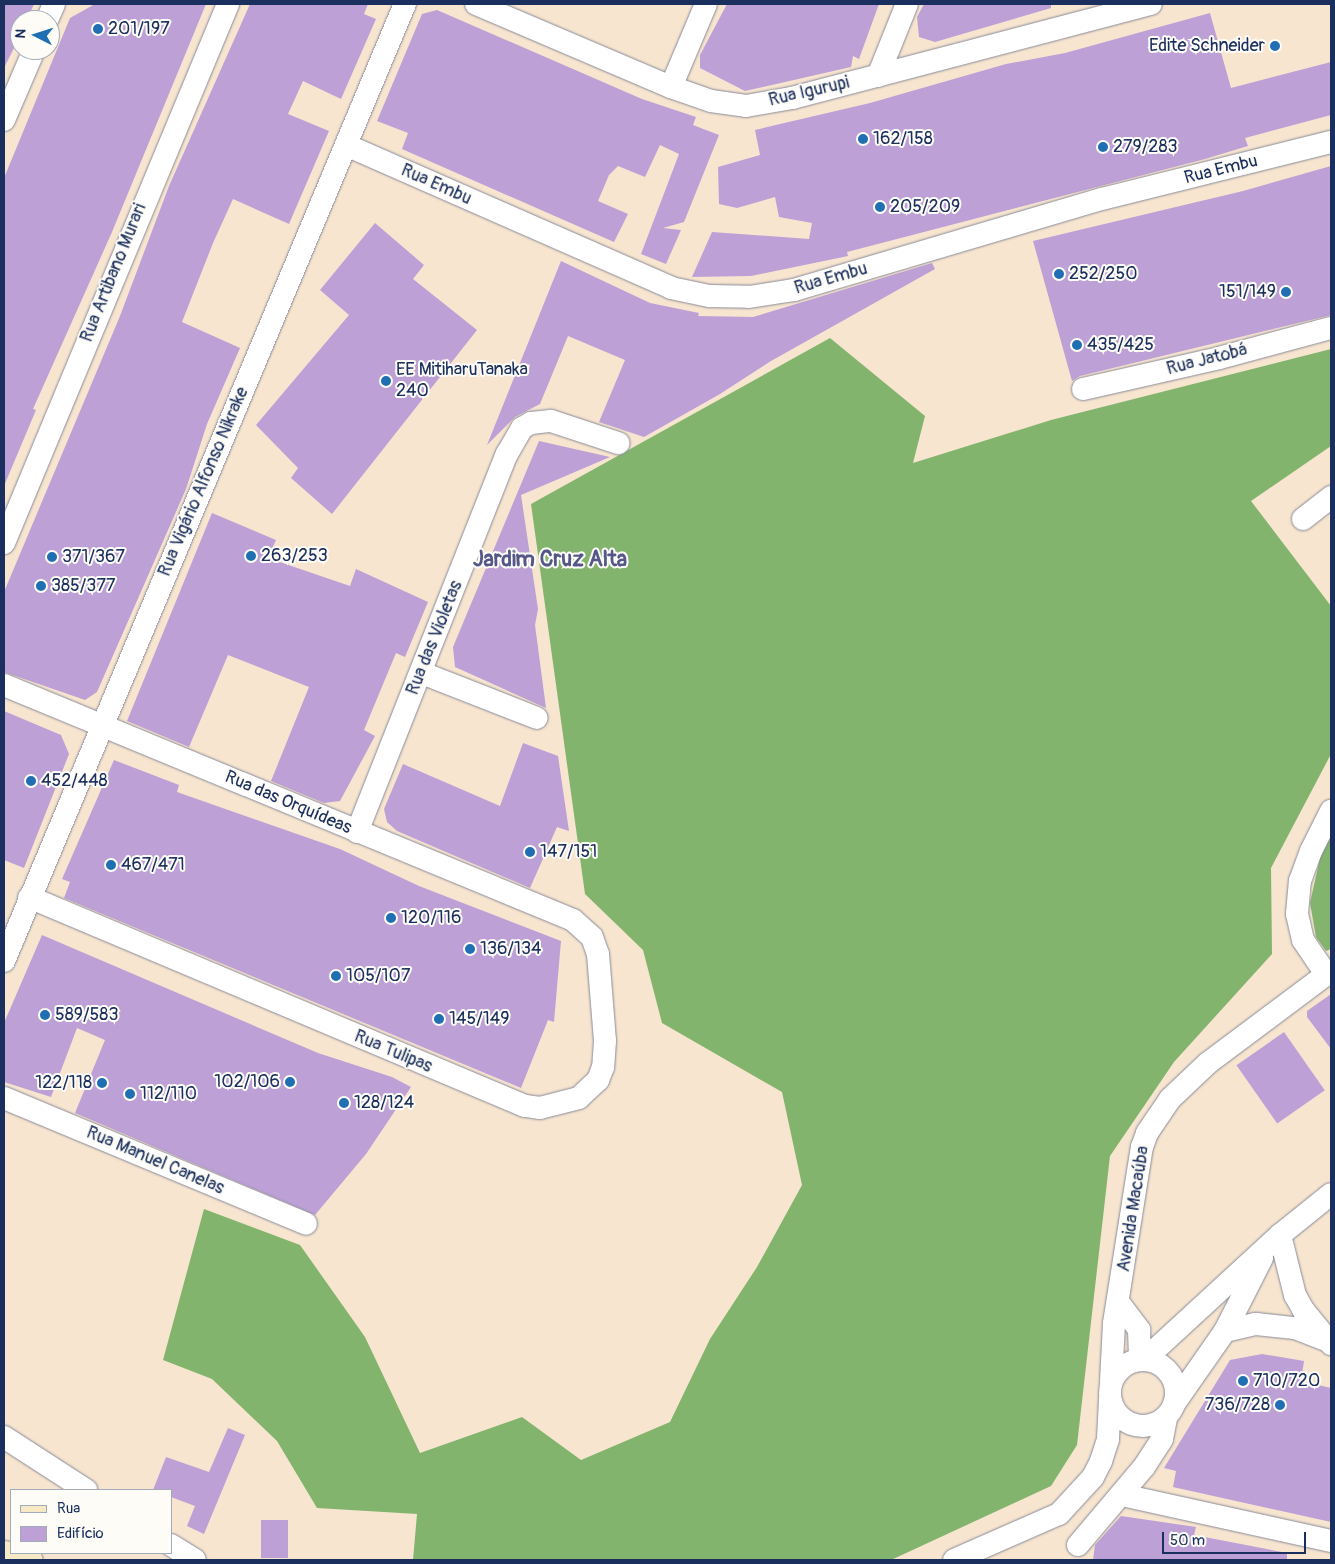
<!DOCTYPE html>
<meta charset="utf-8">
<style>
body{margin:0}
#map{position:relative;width:1335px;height:1564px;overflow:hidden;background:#f7e5d0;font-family:Pangolin,sans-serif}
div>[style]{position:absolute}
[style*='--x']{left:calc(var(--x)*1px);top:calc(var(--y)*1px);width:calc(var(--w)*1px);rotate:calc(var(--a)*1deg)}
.forest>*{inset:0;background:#83b46e}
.building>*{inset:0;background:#bda0d6;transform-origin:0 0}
.roads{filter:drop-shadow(0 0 1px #898a97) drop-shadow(0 0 1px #898a97)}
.street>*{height:22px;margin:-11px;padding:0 11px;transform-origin:11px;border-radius:11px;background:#fff}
.street>.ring{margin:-11px;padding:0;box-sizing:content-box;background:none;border:22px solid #fff;border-radius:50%}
.secondary>*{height:28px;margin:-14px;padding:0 14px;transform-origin:14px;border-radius:14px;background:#f6e9c3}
.dots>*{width:14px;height:14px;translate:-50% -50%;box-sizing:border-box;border:2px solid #fdfcf7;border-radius:50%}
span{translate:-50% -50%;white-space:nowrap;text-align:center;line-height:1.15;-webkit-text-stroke:4px #fdfcf7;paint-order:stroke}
.poi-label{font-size:18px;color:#1b2f5e}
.left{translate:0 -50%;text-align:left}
.right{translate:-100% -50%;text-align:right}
.street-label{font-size:18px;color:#1b2f5e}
.district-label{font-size:22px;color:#545788;font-weight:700}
.frame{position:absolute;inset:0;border:5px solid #1b2f5e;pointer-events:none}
.legend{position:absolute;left:10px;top:1489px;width:162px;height:65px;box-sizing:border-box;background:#fdfcf7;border:1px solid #a3aaba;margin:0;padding:6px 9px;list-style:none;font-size:15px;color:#1b2f5e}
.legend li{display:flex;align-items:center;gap:10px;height:25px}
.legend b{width:25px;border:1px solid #a3aaba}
.north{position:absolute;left:10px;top:10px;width:50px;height:50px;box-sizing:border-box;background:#fdfcf7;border:1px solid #a3aaba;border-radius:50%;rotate:275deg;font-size:14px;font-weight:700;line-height:20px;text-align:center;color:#1b2f5e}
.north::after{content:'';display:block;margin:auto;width:18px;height:22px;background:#1f6fb2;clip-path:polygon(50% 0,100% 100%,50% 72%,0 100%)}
.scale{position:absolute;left:1162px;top:1532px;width:144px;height:22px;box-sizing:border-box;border:2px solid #1b2f5e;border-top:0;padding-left:6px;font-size:15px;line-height:18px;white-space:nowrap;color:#1b2f5e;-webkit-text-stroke:4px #fdfcf7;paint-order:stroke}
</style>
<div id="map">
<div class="forest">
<div style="clip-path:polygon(830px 338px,925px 416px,913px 463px,1051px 420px,1331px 349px,1331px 446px,1251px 501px,1331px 606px,1331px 754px,1271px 868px,1272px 954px,1174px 1062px,1110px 1156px,1077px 1445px,1051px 1486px,891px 1560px,413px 1560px,417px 1514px,317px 1508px,277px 1441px,212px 1379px,163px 1360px,204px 1209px,300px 1245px,365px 1337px,420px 1453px,522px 1417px,581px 1460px,670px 1422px,710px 1339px,757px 1267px,802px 1185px,782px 1092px,662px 1023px,643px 950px,585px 894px,531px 504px)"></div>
<div style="clip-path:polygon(1331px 831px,1331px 949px,1326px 951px,1316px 937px,1310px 903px,1322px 849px)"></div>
</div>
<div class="building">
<div style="clip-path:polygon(4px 4px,34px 4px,27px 20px,20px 20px,20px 36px,4px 68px)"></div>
<div style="clip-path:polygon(95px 4px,206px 4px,112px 232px,33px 409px,36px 410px,4px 486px,4px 178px,70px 18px)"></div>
<div style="clip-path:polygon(250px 4px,368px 4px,364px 14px,376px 19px,341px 99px,303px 81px,288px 114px,329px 131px,289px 224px,233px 199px,213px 243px,182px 322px,240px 348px,207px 424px,186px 489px,97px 692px,85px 700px,4px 672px,4px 592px,120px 316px,169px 186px)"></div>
<div style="clip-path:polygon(727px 4px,879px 4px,859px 59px,853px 56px,851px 67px,745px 91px,700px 68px,700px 55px)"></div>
<div style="clip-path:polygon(924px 4px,1051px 4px,1051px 8px,935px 42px,919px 37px,917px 17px)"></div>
<div style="clip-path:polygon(437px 10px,642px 99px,696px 117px,693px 125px,719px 135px,684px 222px,663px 228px,681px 230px,666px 264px,641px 254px,679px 154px,660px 145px,645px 177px,618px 166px,609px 175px,598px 201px,628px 214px,614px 242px,402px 149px,408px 133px,377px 121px,422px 14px)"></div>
<div style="clip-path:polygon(1210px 13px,1231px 88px,1331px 62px,1331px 115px,1245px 138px,1248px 146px,1205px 159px,847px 252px,848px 256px,751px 276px,692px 277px,712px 232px,809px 239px,812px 223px,779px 217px,775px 197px,737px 208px,719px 204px,718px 167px,760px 155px,755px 130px,870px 103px,1006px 64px,1065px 53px)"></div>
<div style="clip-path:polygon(1331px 166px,1331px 315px,1080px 376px,1072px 381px,1033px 241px,1243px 191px)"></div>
<div style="clip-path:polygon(375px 223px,424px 265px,413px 279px,477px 330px,332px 514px,291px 478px,298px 468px,256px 425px,349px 315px,320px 290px)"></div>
<div style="clip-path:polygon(561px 261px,650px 303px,699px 313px,698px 316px,753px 317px,932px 263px,935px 269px,771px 361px,720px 394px,644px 437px,599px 422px,625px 360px,568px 336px,540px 404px,515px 417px,487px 445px)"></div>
<div style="clip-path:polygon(539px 441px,610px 457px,521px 495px,538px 609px,535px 625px,546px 708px,455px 667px,453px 647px)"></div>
<div style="clip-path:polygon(212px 513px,276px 540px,268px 558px,350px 586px,356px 569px,428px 602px,405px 657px,396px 653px,364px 730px,375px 736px,340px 801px,324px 803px,271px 781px,309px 687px,228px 655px,189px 747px,127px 721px)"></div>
<div style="clip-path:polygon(4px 711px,61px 735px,69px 754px,24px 868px,4px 860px)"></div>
<div style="clip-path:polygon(523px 743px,558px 756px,569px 831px,557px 827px,530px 888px,397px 831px,387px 822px,384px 809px,403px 764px,500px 806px)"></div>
<div style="clip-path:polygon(114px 760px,179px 785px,177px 792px,340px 849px,419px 886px,561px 941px,554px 1022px,548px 1020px,521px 1088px,64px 898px,70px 882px,62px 879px)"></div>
<div style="clip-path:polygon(42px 935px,318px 1053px,392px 1077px,411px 1087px,366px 1154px,315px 1215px,75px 1113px,105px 1040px,77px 1028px,51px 1097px,4px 1082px,4px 1023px)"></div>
<div style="clip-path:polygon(1331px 994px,1331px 1049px,1307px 1017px,1307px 1011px)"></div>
<div style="left:1284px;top:1032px;width:71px;height:58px;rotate:55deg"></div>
<div style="clip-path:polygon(1262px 1354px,1304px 1361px,1301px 1381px,1331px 1388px,1331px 1522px,1173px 1487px,1176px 1471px,1164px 1468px,1230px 1360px)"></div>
<div style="clip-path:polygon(228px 1428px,245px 1435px,204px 1534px,187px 1526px,195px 1506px,171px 1497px,171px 1490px,153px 1490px,166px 1457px,209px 1472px)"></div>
<div style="clip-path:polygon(1121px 1516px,1196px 1527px,1194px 1535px,1287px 1553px,1287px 1560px,1093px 1560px,1095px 1545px)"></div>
<div style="left:261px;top:1520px;width:27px;height:38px"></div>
</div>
<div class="roads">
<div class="street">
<div style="--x:476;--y:4;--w:212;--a:23.1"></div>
<div style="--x:671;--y:87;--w:42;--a:19.3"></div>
<div style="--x:711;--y:101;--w:35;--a:8"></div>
<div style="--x:746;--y:106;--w:47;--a:-9.9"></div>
<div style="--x:792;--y:98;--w:371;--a:-14.7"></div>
<div style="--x:47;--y:20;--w:17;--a:-66"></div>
<div style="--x:878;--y:76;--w:78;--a:-68.1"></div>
<div style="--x:671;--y:87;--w:90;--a:-67.1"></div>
<div style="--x:4;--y:120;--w:76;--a:-66.8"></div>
<div style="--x:346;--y:145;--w:355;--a:23.7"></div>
<div style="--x:671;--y:288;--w:40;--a:12"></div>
<div style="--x:710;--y:296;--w:39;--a:1"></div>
<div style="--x:749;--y:297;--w:46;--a:-8.8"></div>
<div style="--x:794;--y:290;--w:321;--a:-16.5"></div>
<div style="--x:1102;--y:199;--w:236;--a:-14"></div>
<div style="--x:1083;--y:389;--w:139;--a:-12.8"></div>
<div style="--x:1219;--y:358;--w:116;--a:-15"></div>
<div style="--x:1303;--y:519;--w:36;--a:-38"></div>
<div style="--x:4;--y:543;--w:584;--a:-67.43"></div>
<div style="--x:422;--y:673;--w:123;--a:21.4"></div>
<div style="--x:4;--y:685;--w:616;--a:22.44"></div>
<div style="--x:573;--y:920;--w:25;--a:42"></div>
<div style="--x:592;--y:937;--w:18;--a:71"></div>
<div style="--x:598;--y:954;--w:87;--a:85.4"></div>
<div style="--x:605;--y:1041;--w:26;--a:94"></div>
<div style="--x:603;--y:1067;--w:14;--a:111"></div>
<div style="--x:598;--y:1080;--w:26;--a:137"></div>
<div style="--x:579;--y:1098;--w:40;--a:165.6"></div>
<div style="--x:540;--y:1108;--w:15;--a:-172"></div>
<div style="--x:525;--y:1106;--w:538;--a:-157.15"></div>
<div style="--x:357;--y:832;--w:407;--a:-68.4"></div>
<div style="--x:507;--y:454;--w:30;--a:-60"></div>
<div style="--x:522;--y:428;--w:10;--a:-29"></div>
<div style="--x:531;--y:423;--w:20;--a:-6"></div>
<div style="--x:551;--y:421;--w:71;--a:18.2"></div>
<div style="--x:4;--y:961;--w:1038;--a:-67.27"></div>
<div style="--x:1326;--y:974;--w:41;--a:-124.1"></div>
<div style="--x:1303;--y:940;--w:27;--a:-103"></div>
<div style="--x:1297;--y:914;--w:33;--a:-85"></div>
<div style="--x:1300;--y:881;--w:32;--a:-70"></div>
<div style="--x:1311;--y:851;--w:45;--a:-63.4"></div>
<div style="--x:4;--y:1098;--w:327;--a:22.6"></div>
<div style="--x:1280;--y:1235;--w:62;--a:76"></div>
<div style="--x:1295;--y:1295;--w:18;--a:61"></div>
<div style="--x:1304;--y:1311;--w:43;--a:50.7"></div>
<div style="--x:1119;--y:1303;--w:34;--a:53"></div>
<div style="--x:1139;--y:1330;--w:30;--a:88"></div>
<div style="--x:1225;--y:1331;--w:32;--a:-13"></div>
<div style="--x:1256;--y:1324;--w:39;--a:6"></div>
<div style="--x:1295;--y:1328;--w:31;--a:21"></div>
<div style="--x:1144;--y:1360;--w:185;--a:-42.6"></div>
<div style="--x:1280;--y:1235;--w:65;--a:-38.8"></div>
<div class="ring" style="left:1110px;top:1360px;width:44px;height:44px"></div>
<div style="--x:1111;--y:1381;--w:58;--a:-87"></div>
<div style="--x:1114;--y:1323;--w:178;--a:-81"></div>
<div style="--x:1142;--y:1147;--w:15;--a:-70"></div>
<div style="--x:1147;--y:1133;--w:41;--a:-55.9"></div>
<div style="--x:1170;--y:1099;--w:52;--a:-43.5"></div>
<div style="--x:1208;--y:1063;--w:154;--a:-36.8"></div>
<div style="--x:1174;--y:1404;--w:89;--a:-55.1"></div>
<div style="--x:1225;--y:1331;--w:82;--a:-63.1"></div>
<div style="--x:4;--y:1437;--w:98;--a:32.9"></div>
<div style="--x:1122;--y:1495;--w:214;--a:12.4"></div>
<div style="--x:171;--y:1545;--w:28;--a:32"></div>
<div style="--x:1078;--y:1545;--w:102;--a:-49.8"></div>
<div style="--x:1144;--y:1467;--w:33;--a:-57"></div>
<div style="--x:1162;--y:1439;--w:21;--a:-79"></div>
<div style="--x:954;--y:1560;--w:115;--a:-23.7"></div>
<div style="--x:1059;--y:1514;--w:50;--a:-47.4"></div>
<div style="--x:1093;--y:1477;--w:18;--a:-63"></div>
<div style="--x:1101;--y:1461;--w:23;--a:-72"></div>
<div style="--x:1108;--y:1439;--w:40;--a:-87.1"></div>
</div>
<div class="secondary">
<div style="--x:4;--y:1555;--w:25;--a:12"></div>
</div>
</div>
<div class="dots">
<div style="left:98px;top:29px;background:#1f6fb2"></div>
<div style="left:1275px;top:46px;background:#1f6fb2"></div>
<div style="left:863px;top:139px;background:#1f6fb2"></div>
<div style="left:1103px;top:147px;background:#1f6fb2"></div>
<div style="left:880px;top:207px;background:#1f6fb2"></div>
<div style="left:1059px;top:274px;background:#1f6fb2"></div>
<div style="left:1286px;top:292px;background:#1f6fb2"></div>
<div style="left:1077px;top:345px;background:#1f6fb2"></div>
<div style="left:386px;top:381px;background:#1f6fb2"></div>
<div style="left:251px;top:556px;background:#1f6fb2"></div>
<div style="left:52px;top:557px;background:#1f6fb2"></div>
<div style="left:41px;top:586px;background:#1f6fb2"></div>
<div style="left:31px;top:781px;background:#1f6fb2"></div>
<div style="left:530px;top:852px;background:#1f6fb2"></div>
<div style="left:111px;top:865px;background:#1f6fb2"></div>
<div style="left:391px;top:918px;background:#1f6fb2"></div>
<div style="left:470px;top:949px;background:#1f6fb2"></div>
<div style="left:336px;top:976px;background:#1f6fb2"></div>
<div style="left:45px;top:1015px;background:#1f6fb2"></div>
<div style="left:439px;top:1019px;background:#1f6fb2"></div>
<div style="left:290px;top:1082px;background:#1f6fb2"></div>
<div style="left:102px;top:1083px;background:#1f6fb2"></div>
<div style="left:130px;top:1094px;background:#1f6fb2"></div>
<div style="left:344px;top:1103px;background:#1f6fb2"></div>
<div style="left:1243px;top:1381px;background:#1f6fb2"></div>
<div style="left:1280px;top:1405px;background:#1f6fb2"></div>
</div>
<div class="poi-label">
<span class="left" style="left:108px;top:29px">201/197</span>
<span class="right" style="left:1265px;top:46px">Edite Schneider</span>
<span class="left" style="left:873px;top:139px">162/158</span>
<span class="left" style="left:1113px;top:147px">279/283</span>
<span class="left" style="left:890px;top:207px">205/209</span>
<span class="left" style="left:1069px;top:274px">252/250</span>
<span class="right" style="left:1276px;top:292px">151/149</span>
<span class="left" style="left:1087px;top:345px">435/425</span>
<span class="left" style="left:396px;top:381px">EE MitiharuTanaka<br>240</span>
<span class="left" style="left:261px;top:556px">263/253</span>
<span class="left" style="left:62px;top:557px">371/367</span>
<span class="left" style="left:51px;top:586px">385/377</span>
<span class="left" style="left:41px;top:781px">452/448</span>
<span class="left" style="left:540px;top:852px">147/151</span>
<span class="left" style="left:121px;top:865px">467/471</span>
<span class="left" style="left:401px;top:918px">120/116</span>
<span class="left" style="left:480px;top:949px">136/134</span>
<span class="left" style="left:346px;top:976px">105/107</span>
<span class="left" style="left:55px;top:1015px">589/583</span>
<span class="left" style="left:449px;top:1019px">145/149</span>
<span class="right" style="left:280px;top:1082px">102/106</span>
<span class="right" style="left:92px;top:1083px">122/118</span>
<span class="left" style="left:140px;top:1094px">112/110</span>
<span class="left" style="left:354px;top:1103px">128/124</span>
<span class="left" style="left:1253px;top:1381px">710/720</span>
<span class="right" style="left:1270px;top:1405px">736/728</span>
</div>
<div class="street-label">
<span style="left:809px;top:92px;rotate:-13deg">Rua Igurupi</span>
<span style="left:1221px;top:170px;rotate:-14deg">Rua Embu</span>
<span style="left:436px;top:185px;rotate:24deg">Rua Embu</span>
<span style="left:114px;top:273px;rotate:-68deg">Rua Artibano Murari</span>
<span style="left:831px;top:279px;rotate:-16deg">Rua Embu</span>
<span style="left:1207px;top:360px;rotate:-14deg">Rua Jatobá</span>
<span style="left:204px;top:482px;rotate:-67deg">Rua Vigário Alfonso Nikrake</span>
<span style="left:435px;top:638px;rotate:-68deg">Rua das Violetas</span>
<span style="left:288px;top:803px;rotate:23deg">Rua das Orquídeas</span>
<span style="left:393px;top:1052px;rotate:23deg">Rua Tulipas</span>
<span style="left:155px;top:1161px;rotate:23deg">Rua Manuel Canelas</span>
<span style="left:1134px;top:1209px;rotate:-81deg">Avenida Macaúba</span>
</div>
<div class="district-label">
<span style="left:550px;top:560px">Jardim Cruz Alta</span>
</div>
<div class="frame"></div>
<ul class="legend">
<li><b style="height:6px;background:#f6e9c3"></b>Rua</li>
<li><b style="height:14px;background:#bda0d6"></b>Edifício</li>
</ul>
<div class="north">N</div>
<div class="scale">50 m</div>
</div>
